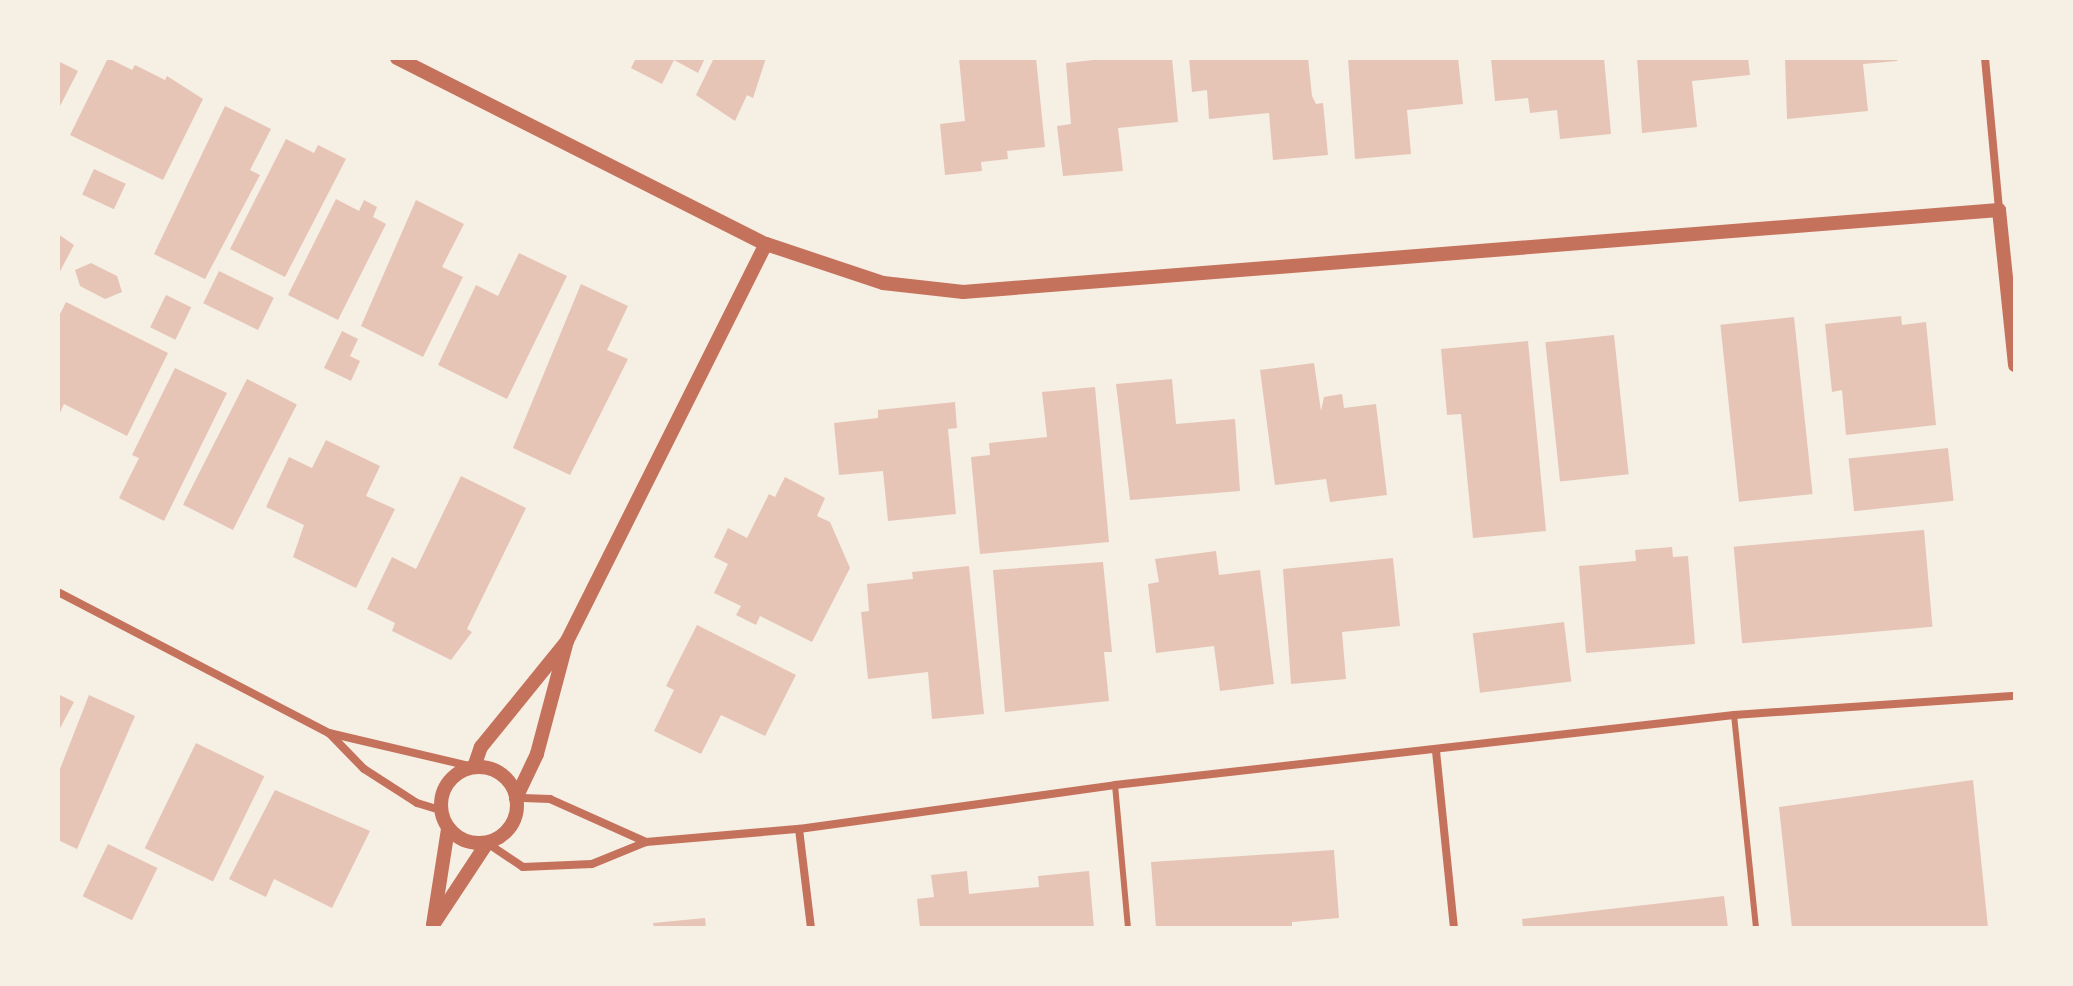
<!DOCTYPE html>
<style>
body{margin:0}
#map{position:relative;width:2073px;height:986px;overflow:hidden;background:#f6efe4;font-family:"Exo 2",sans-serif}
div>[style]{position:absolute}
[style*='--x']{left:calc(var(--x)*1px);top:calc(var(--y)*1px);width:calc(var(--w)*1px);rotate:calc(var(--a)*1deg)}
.building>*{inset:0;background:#e6c5b7;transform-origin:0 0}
.service>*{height:6px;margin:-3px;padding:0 3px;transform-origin:3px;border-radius:3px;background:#c5725c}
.minor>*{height:8px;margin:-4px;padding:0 4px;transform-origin:4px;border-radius:4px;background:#c5725c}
.tertiary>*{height:14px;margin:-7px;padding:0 7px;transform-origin:7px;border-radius:7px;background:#c5725c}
.tertiary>.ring{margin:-7px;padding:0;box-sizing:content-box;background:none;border:14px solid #c5725c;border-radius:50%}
span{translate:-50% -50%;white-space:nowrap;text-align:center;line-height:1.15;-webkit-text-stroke:6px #f6efe4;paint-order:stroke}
.frame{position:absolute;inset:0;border:60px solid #f6efe4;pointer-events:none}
</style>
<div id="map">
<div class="building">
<div style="clip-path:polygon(108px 58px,132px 70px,135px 65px,165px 80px,167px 76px,203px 99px,163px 180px,70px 135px)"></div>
<div style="clip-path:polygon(636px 58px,705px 58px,698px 73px,674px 60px,662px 84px,631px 68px)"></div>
<div style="clip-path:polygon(714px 58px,766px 58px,753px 98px,747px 95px,735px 121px,696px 95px)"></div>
<div style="clip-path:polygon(959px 58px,1036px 58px,1045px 147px,1007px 151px,1008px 159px,981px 162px,982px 171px,945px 175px,940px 124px,965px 121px)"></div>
<div style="clip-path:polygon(1111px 58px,1172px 58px,1178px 122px,1118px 128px,1123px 171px,1063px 176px,1057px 126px,1071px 124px,1066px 63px)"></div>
<div style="clip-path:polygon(1189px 58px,1308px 58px,1312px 96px,1316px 104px,1323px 103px,1328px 155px,1273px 160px,1269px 113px,1209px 119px,1207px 90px,1192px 92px)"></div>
<div style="clip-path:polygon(1348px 58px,1458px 58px,1463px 104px,1407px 110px,1411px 154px,1355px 159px)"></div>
<div style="clip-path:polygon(1491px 58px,1604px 58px,1611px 134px,1560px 139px,1557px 110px,1530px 113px,1528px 98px,1495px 101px)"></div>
<div style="clip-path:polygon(1637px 58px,1748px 58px,1750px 75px,1692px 81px,1697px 127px,1642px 133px)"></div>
<div style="clip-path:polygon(1785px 58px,1897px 58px,1897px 61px,1863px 64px,1868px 111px,1787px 119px)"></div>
<div style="clip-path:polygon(58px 61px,78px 71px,58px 110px)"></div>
<div style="clip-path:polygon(225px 106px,271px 129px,250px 170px,260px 175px,205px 279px,154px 254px)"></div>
<div style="clip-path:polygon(286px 139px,314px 153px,318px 145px,346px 159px,285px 277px,230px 249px)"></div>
<div style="left:94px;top:169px;width:35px;height:28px;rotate:25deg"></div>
<div style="clip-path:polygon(336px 199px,359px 211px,364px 200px,377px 207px,373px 217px,386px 224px,338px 320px,288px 295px)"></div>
<div style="clip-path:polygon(416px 200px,464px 224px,442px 267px,463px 277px,423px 357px,361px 326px)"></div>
<div style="clip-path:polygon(58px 234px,74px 245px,58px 275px)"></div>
<div style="clip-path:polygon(519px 253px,567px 276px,507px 399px,438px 365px,476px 285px,498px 296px)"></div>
<div style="clip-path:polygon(91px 263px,117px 276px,122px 292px,105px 299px,80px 286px,75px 270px)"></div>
<div style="left:219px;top:271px;width:61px;height:36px;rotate:26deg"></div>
<div style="clip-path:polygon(581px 284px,628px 306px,607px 350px,628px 359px,570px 475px,513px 448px)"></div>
<div style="left:166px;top:295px;width:28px;height:36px;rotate:26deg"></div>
<div style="clip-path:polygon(66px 302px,168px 353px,127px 436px,64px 404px,58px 417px,58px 318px)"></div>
<div style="clip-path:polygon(1901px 316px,1902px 325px,1926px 322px,1936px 425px,1846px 435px,1842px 390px,1832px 392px,1825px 324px)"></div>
<div style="left:1794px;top:317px;width:178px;height:74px;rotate:84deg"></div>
<div style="clip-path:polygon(342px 331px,358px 339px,350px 356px,360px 361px,351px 381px,324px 368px)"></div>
<div style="left:1614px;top:335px;width:140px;height:69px;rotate:84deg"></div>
<div style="clip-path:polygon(1528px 341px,1546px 531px,1473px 538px,1461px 414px,1447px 415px,1441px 349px)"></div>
<div style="clip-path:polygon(1314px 363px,1321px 411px,1324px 397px,1342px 394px,1344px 408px,1376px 404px,1387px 495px,1330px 502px,1326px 479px,1275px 485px,1260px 370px)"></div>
<div style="clip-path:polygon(175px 368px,227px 393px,164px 521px,119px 498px,139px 458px,132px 455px)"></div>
<div style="left:247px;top:379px;width:56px;height:141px;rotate:27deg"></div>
<div style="clip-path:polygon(1172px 379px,1176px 424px,1235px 419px,1240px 491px,1130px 500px,1116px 384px)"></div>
<div style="clip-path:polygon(1095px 387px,1109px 542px,980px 554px,971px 457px,990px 455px,989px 443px,1047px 437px,1042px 392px)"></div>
<div style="clip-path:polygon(955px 402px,957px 428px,948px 429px,956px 514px,888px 521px,883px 471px,839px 475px,834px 423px,878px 418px,878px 410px)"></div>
<div style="clip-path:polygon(326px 440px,380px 466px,366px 496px,395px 509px,356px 588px,293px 557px,304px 525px,266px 507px,289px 457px,312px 468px)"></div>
<div style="left:1948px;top:448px;width:53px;height:100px;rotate:84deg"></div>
<div style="clip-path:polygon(461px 476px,526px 508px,467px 629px,472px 632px,451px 660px,392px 631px,395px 623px,367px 609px,392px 557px,416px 569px)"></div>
<div style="clip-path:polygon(785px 477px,825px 498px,817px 516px,830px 522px,850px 568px,812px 642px,760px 616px,756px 625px,736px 615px,741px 606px,714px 593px,728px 564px,714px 557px,728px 528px,747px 538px,769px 494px,775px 497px)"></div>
<div style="left:1924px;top:530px;width:97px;height:191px;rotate:85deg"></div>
<div style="clip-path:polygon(1672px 547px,1673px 557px,1688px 556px,1695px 644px,1586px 653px,1579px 566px,1636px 561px,1635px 550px)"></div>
<div style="clip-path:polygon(1216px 551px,1219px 575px,1260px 570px,1274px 684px,1220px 691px,1214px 646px,1156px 653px,1148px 584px,1159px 582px,1155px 559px)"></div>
<div style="clip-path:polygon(1393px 558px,1400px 626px,1342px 632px,1346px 679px,1291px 684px,1283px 569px)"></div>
<div style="clip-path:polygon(1103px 562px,1112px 652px,1104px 652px,1109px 701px,1005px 712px,993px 570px)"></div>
<div style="clip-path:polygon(969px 566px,984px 714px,932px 719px,928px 672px,868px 679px,861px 612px,869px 611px,867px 584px,913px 579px,912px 572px)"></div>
<div style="left:1564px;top:622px;width:60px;height:92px;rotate:83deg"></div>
<div style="clip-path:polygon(697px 625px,796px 675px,765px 736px,721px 715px,701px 754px,654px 731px,674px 690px,666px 686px)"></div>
<div style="clip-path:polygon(58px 694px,74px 702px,58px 732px)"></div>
<div style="clip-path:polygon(89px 695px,135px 716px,77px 849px,58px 840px,58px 774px)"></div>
<div style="left:196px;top:743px;width:76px;height:117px;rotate:26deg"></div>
<div style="clip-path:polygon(1973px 780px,1988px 928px,1792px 928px,1779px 807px)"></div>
<div style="clip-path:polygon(275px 790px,370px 831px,332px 908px,274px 879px,266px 897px,229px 879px)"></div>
<div style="left:108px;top:844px;width:55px;height:58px;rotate:26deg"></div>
<div style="clip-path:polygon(1334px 850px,1339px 918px,1292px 922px,1292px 928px,1156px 928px,1151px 862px)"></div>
<div style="clip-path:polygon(967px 871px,969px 894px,1039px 887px,1038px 876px,1089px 871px,1094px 928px,920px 928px,917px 899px,934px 897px,931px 875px)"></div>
<div style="clip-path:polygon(1724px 896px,1728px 928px,1523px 928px,1522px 919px)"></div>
<div style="clip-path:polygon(705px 918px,706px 928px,654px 928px,653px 923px)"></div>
</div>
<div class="service">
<div style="--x:1734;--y:715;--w:214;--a:84.1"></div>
<div style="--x:1115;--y:785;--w:144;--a:84.8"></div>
</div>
<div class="minor">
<div style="--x:1985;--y:58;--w:153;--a:84.7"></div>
<div style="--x:58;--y:592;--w:305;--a:27.5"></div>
<div style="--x:1436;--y:751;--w:178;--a:84.2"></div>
<div style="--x:440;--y:810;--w:24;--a:-163"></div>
<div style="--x:417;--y:803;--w:63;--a:-147.3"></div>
<div style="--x:364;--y:769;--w:50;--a:-134.2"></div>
<div style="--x:329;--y:733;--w:149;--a:13.2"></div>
<div style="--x:799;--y:829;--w:100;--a:83.1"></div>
<div style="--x:646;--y:842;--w:154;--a:-4.9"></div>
<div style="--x:799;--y:829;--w:319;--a:-7.9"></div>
<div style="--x:1115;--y:785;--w:623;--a:-6.45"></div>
<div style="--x:1734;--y:715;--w:282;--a:-3.9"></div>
<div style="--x:487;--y:843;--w:43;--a:33.7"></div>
<div style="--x:523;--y:867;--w:69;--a:-2.5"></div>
<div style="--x:592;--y:864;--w:58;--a:-22.2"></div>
<div style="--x:646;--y:842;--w:105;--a:-155.9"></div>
<div style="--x:550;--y:799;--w:34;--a:-178"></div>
</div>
<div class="tertiary">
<div style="--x:397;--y:58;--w:413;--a:26.8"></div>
<div style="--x:766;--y:244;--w:123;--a:18.4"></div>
<div style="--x:883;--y:283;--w:81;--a:6.4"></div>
<div style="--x:963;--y:292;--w:1039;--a:-4.53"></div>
<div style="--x:1999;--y:210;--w:156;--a:84.1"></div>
<div style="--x:567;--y:641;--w:444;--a:-63.4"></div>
<div style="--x:474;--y:767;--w:21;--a:-71"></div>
<div style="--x:481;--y:747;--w:136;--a:-50.9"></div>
<div style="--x:567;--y:641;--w:117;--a:104.9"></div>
<div style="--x:537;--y:754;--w:49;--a:115.5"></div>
<div class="ring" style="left:441px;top:767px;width:62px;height:62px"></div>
<div style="--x:448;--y:829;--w:97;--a:98.9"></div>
<div style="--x:433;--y:925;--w:98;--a:-56.6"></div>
</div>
<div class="frame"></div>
</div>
